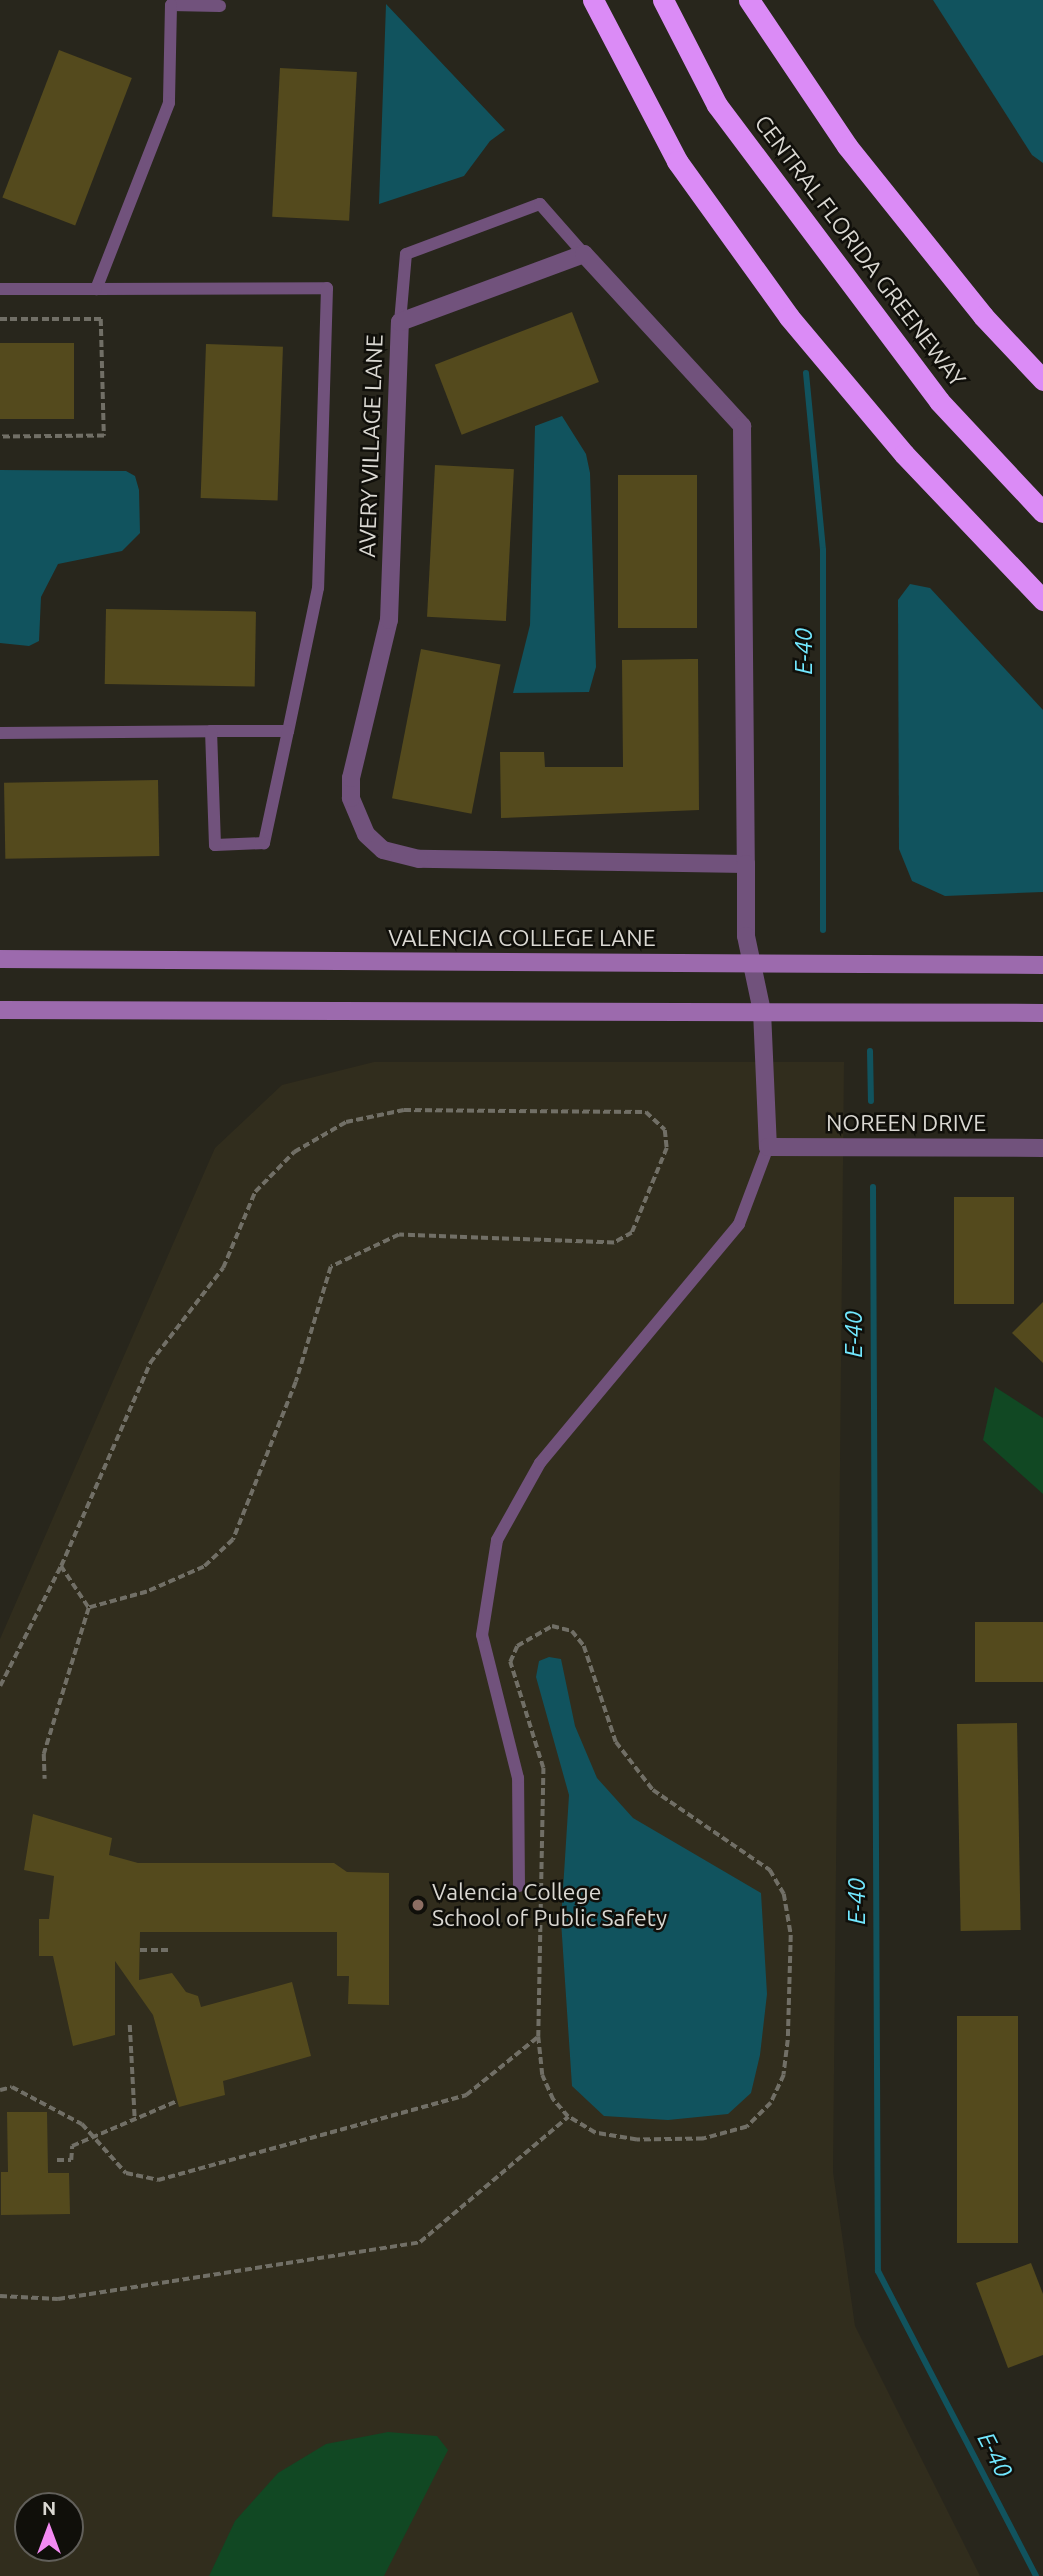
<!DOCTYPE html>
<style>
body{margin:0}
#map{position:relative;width:1043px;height:2576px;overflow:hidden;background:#28261c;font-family:Ubuntu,sans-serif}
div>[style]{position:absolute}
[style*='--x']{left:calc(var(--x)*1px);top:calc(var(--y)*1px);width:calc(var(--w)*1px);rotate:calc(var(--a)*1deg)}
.built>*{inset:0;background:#312d1d}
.green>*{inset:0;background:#114823}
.water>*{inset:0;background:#11535e}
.stream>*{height:6px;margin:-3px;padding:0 3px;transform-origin:3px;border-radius:3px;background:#11535e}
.building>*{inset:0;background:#544a1d;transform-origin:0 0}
.path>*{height:3.5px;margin-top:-1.75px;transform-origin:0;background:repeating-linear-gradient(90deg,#716f66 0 7px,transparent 0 10.5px)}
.lane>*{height:12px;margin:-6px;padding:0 6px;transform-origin:6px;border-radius:6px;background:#71527c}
.street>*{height:18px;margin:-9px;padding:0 9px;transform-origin:9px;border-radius:9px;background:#71527c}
.secondary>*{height:18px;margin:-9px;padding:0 9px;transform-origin:9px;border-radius:9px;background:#9c6aad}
.highway>*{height:21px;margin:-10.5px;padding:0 10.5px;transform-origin:10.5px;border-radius:10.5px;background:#db8bf6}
.dots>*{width:19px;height:19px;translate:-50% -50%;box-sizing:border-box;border:4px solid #100f0a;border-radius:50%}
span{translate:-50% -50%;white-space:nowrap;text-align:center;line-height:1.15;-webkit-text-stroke:5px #100f0a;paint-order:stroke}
.street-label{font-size:23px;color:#dad8d2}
.poi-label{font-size:23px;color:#dad8d2}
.left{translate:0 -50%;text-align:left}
.water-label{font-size:24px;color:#72e8ff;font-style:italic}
.north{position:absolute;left:14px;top:2492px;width:70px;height:70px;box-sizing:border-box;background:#100f0a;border:2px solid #615f5a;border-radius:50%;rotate:0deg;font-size:19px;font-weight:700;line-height:28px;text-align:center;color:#dad8d2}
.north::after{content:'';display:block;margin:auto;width:24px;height:32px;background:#f38af2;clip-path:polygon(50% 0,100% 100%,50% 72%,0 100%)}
</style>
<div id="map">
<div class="built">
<div style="clip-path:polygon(evenodd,374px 1062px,844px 1062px,833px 2172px,855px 2326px,980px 2576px,0 2576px,0 1639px,215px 1148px,282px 1085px,374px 1062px,28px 2506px,70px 2506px,70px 2548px,28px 2548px,28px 2506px)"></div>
</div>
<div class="green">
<div style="clip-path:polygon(995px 1387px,1043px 1418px,1043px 1494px,983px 1440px)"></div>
<div style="clip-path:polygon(388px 2432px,437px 2436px,448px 2450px,384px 2576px,209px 2576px,235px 2521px,278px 2473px,326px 2444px)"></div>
</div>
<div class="water">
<div style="clip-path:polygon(933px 0,1043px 0,1043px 163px,1032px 155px)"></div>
<div style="clip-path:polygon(386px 4px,505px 130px,490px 141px,464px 176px,379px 204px)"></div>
<div style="clip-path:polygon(562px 416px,586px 454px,590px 473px,596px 667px,589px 692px,513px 693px,530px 625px,535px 426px)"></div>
<div style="clip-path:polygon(0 470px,126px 471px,135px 476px,139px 490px,140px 533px,122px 551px,58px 564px,41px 597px,39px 641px,29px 646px,0 643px)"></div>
<div style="clip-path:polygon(910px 584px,930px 588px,1043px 710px,1043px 892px,945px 896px,912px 881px,899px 849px,898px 600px)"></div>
<div style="clip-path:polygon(549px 1657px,561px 1659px,575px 1726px,597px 1778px,633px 1818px,761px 1893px,767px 1994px,760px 2055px,751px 2093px,728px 2114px,668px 2120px,604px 2116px,572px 2086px,561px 1921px,569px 1795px,536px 1677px,539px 1661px)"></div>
</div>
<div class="stream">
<div style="--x:806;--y:373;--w:178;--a:84.5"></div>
<div style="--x:823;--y:550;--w:380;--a:90"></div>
<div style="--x:870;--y:1051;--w:50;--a:88.9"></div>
<div style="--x:873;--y:1187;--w:1084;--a:89.74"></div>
<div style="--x:878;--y:2271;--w:343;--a:62.6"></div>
</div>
<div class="building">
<div style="left:59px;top:50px;width:78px;height:158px;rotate:21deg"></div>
<div style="left:280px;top:68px;width:77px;height:149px;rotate:3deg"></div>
<div style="left:572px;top:312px;width:75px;height:147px;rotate:69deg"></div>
<div style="left:0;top:343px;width:74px;height:76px"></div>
<div style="left:206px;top:344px;width:77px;height:154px;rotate:2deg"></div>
<div style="left:435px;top:465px;width:79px;height:152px;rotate:3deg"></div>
<div style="left:618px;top:475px;width:79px;height:153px"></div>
<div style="left:106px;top:609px;width:150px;height:75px;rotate:1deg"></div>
<div style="left:421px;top:649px;width:81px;height:152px;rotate:11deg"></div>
<div style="clip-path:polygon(690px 659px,698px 659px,699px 810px,501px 818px,500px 752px,544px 752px,545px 767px,623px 767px,622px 660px)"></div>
<div style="left:158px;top:780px;width:76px;height:154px;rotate:89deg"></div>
<div style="left:954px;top:1197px;width:60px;height:107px"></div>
<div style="clip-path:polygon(1043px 1302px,1043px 1363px,1012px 1333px)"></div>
<div style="left:1043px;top:1622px;width:60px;height:68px;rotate:90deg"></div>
<div style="left:1017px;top:1723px;width:207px;height:60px;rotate:89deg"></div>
<div style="clip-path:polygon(33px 1814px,112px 1838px,109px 1855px,138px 1863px,334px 1863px,347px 1872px,389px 1873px,389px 2005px,348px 2004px,349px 1976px,337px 1976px,337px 1932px,140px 1932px,139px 1980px,172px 1973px,186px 1992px,198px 1996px,201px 2007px,292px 1982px,311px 2056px,223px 2081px,225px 2095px,179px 2107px,153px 2015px,115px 1961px,115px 2035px,73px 2046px,53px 1956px,39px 1956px,39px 1919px,49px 1919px,54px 1876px,24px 1870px)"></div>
<div style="left:1018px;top:2016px;width:227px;height:61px;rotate:90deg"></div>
<div style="clip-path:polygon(7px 2112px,47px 2112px,48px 2173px,69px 2173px,70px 2214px,1px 2215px,1px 2172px,8px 2172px)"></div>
<div style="clip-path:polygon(1031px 2263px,1043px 2294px,1043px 2355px,1008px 2368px,976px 2283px)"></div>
</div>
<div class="path">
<div style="--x:0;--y:319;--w:101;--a:0"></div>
<div style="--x:101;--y:319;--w:117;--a:88.5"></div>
<div style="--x:104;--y:436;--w:104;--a:179.4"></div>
<div style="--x:61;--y:1566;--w:50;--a:56.3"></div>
<div style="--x:0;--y:1686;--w:135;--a:-63.1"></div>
<div style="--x:61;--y:1566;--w:222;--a:-66.3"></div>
<div style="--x:150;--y:1363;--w:120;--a:-52.5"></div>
<div style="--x:223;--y:1268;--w:82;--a:-67.2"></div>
<div style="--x:255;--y:1192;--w:56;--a:-45.7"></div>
<div style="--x:294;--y:1152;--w:60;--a:-30"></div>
<div style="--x:346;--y:1122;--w:59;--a:-11.7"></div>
<div style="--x:404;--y:1110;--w:242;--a:0.5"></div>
<div style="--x:646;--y:1112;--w:26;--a:43"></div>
<div style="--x:665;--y:1130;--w:18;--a:84"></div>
<div style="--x:667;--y:1148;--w:92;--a:112.4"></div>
<div style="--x:632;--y:1233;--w:21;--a:151"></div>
<div style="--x:614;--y:1243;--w:215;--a:-177.9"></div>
<div style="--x:399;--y:1235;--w:75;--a:154.8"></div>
<div style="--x:331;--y:1267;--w:120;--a:106.9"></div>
<div style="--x:296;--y:1382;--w:170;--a:111.7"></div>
<div style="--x:233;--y:1540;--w:40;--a:137"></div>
<div style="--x:204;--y:1567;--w:62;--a:156.3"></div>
<div style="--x:147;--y:1592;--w:60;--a:164.6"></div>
<div style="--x:89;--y:1608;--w:153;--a:107.1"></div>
<div style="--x:44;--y:1754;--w:25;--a:88"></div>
<div style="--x:140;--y:1950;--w:31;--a:0"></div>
<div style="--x:130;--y:2025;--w:94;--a:87"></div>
<div style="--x:0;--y:2090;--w:12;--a:-14"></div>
<div style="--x:12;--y:2087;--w:79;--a:27.9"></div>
<div style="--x:82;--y:2124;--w:66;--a:48.1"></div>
<div style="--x:126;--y:2173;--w:33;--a:12"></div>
<div style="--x:158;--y:2180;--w:320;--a:-15.4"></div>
<div style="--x:466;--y:2095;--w:92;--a:-38.9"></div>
<div style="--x:538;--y:2037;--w:269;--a:-88.9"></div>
<div style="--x:543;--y:1768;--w:111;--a:-107.3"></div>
<div style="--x:510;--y:1662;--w:17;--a:-66"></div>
<div style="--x:517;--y:1646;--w:40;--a:-29.7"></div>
<div style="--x:552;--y:1626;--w:21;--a:14"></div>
<div style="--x:572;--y:1631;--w:19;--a:51"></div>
<div style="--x:584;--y:1646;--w:101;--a:71.6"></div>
<div style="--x:616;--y:1742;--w:61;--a:52.4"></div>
<div style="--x:653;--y:1790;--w:142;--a:34.4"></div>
<div style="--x:770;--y:1870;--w:28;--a:60"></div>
<div style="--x:784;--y:1894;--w:42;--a:80.3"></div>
<div style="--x:791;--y:1935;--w:105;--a:91.6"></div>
<div style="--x:788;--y:2040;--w:35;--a:97"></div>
<div style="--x:784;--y:2075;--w:31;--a:115"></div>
<div style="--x:771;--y:2103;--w:34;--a:135"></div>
<div style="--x:747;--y:2127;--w:46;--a:164.7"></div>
<div style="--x:703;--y:2139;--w:66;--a:179.1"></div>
<div style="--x:637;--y:2140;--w:43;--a:-170.5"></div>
<div style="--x:595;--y:2133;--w:31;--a:-149"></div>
<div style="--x:568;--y:2117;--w:23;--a:-131"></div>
<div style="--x:553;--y:2100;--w:27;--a:-114"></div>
<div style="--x:542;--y:2075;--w:38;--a:-96"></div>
<div style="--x:57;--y:2160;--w:14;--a:0"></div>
<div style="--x:71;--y:2160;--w:14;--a:-86"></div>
<div style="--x:72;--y:2146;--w:114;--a:-23.2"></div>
<div style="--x:0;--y:2296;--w:58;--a:3"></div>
<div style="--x:58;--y:2299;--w:366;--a:-8.9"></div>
<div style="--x:420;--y:2242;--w:194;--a:-40.2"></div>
</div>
<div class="lane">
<div style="--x:220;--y:6;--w:49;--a:-178.8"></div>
<div style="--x:171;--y:5;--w:98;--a:91.2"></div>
<div style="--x:169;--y:103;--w:200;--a:111.4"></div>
<div style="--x:96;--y:289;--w:231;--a:-0.2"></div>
<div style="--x:327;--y:288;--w:300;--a:91.7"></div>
<div style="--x:318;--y:588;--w:146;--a:101.8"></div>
<div style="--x:0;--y:289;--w:96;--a:0"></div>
<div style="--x:400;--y:322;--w:68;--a:-85"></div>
<div style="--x:406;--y:254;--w:143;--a:-20.5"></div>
<div style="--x:540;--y:204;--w:67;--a:48.7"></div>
<div style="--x:0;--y:733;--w:211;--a:-0.5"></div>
<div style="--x:211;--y:731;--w:77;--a:0"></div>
<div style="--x:288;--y:731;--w:115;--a:102.1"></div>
<div style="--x:264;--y:843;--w:49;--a:177.7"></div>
<div style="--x:215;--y:845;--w:114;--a:-92"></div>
<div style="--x:519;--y:1886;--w:108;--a:-90.5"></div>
<div style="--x:518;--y:1778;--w:147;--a:-104.1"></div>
<div style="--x:482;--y:1635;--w:96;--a:-81"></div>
<div style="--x:497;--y:1540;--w:88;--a:-60.8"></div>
<div style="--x:540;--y:1463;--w:311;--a:-50.2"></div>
<div style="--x:739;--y:1224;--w:82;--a:-69.4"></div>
</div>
<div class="street">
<div style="--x:746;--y:864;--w:327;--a:-179.1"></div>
<div style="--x:419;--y:859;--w:37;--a:-166"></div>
<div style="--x:383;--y:850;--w:23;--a:-137"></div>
<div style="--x:366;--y:834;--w:39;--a:-113"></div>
<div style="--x:351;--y:798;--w:20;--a:-90"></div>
<div style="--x:351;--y:778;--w:163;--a:-76.5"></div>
<div style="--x:389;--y:620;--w:298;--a:-87.9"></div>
<div style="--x:400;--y:322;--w:196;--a:-20.3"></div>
<div style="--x:584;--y:254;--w:234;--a:47.4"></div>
<div style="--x:742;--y:426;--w:438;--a:89.5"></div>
<div style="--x:746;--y:864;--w:72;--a:90"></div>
<div style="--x:746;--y:936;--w:77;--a:78"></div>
<div style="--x:762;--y:1011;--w:136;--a:87.5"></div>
<div style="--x:768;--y:1147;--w:275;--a:0.2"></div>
</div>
<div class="secondary">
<div style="--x:0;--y:959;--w:1043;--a:0.33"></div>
<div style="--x:0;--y:1010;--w:1043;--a:0.16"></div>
</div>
<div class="highway">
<div style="--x:593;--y:0;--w:182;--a:62.4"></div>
<div style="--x:677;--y:161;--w:192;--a:54.3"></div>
<div style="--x:789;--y:317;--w:179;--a:50"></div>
<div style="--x:904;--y:454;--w:202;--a:46.4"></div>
<div style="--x:663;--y:0;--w:118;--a:62.8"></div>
<div style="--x:717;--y:105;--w:370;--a:53.1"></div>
<div style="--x:939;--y:401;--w:152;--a:46.9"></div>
<div style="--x:749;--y:0;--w:176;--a:56.1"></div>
<div style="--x:847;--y:146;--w:218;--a:51.3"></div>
<div style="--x:983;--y:316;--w:88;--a:46.8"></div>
</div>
<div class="dots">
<div style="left:418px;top:1905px;background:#8d6e63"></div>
</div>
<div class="street-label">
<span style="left:860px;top:251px;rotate:53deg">CENTRAL FLORIDA GREENEWAY</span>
<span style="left:371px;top:446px;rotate:-88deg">AVERY VILLAGE LANE</span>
<span style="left:522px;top:938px">VALENCIA COLLEGE LANE</span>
<span style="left:906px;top:1123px">NOREEN DRIVE</span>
</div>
<div class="poi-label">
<span class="left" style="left:432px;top:1905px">Valencia College<br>School of Public Safety</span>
</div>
<div class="water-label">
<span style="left:804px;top:651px;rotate:-90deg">E-40</span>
<span style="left:854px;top:1334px;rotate:-90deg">E-40</span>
<span style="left:857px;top:1901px;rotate:-90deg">E-40</span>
<span style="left:995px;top:2455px;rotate:63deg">E-40</span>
</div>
<div class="north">N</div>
</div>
